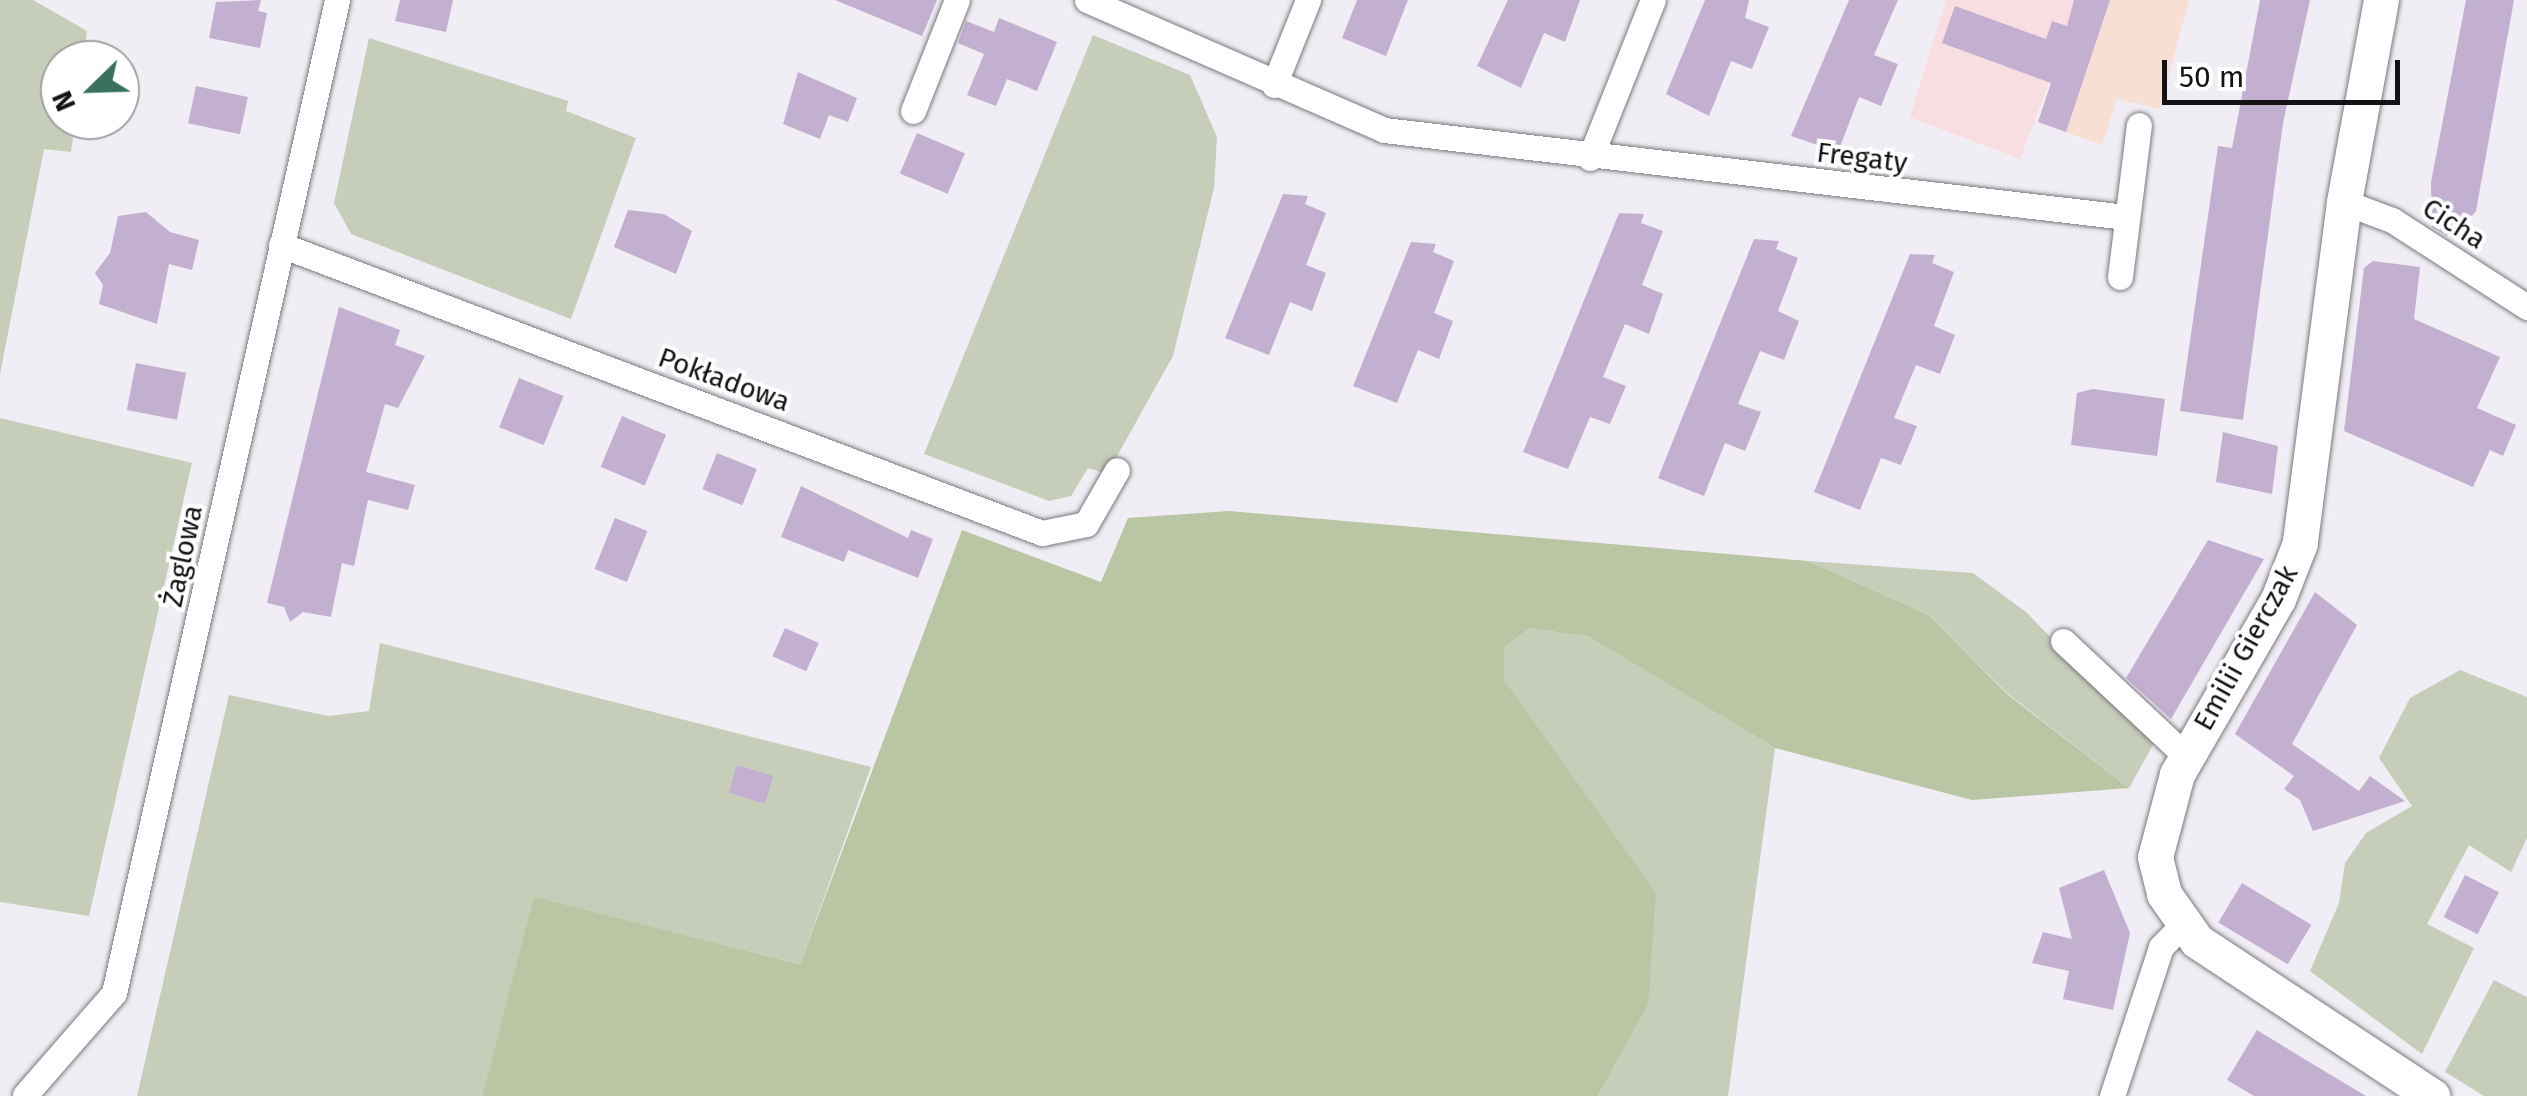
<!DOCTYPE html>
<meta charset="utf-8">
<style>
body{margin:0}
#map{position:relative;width:2527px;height:1096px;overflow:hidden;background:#f1edf4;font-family:"Fira Sans",sans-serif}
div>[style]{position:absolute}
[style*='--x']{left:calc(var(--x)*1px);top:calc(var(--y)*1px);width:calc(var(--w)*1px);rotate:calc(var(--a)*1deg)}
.commercial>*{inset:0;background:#f8dde1}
.industrial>*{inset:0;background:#f7dfd4}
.green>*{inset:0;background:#c6cdb8}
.forest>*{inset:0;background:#bac6a3}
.building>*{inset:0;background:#c3b0d0;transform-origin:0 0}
.roads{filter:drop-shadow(0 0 2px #7c787f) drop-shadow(0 0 2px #7c787f)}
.street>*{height:25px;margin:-12.5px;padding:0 12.5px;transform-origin:12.5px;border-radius:12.5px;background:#fff}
.secondary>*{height:35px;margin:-17.5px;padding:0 17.5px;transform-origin:17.5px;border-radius:17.5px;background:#fff}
span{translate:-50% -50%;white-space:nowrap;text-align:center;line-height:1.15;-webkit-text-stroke:8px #fff;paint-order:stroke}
.street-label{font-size:28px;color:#141215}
.north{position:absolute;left:40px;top:40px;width:100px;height:100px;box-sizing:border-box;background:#fff;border:2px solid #a1a0a1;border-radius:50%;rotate:247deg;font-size:28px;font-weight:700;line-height:40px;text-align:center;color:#141215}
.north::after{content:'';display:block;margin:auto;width:35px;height:45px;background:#38725c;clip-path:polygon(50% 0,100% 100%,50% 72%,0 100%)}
.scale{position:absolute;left:2162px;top:60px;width:238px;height:45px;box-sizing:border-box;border:5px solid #141215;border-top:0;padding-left:12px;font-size:30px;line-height:35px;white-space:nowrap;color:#141215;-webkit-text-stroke:8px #fff;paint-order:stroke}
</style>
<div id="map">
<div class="commercial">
<div style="clip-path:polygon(1946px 0,2111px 0,2100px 35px,2070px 28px,2020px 159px,1910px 117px)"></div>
</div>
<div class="industrial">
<div style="clip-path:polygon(2111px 0,2189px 0,2160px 109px,2117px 99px,2102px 145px,2038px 122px,2070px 27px,2100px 35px)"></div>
</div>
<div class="green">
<div style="clip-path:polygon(0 0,33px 0,87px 31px,83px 60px,60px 60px,60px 120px,75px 120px,71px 152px,44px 149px,0 374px)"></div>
<div style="clip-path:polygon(1093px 35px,1190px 75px,1217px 137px,1214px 188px,1173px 356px,1107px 474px,1088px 468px,1071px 496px,1049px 501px,924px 454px)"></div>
<div style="clip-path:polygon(369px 38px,568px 101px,566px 111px,636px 138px,571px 319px,351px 234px,334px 203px)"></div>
<div style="clip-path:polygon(0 418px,192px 463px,89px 916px,0 902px)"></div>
<div style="clip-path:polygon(1808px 561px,1973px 573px,2026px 612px,2154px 743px,2129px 788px,2007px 693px,1929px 615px)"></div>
<div style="clip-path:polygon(1530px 628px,1589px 637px,1775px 748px,1728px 1096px,1598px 1096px,1648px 1005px,1504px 680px,1505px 646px)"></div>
<div style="clip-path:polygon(380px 643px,871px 767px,800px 964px,535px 898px,482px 1096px,137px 1096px,229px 695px,328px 716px,369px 711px)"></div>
<div style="clip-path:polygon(2460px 670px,2527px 697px,2527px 838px,2511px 872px,2469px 845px,2427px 924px,2474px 948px,2422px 1054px,2310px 971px,2339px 903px,2345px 863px,2366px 833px,2412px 806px,2379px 758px,2410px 698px)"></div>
<div style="clip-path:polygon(2494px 980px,2527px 997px,2527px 1096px,2484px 1096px,2445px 1072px)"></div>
</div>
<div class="forest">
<div style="clip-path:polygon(1229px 511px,1808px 561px,1929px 615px,2007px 694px,2129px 788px,1972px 800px,1775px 748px,1589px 637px,1530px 628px,1505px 646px,1504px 680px,1656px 893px,1648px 1005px,1598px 1096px,482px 1096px,534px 897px,800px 964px,962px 530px,1101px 582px,1128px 518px)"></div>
</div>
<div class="building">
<div style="clip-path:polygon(261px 0,258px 11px,267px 13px,260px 48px,209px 38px,216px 2px)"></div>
<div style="clip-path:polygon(400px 0,453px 0,446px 32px,395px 21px)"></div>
<div style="clip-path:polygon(835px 0,937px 0,922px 36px)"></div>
<div style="clip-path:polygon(1357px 0,1408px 0,1386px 56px,1342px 38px)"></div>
<div style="clip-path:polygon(1508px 0,1580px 0,1565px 42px,1544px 33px,1521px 88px,1477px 66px)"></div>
<div style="clip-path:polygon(1705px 0,1749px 0,1745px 18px,1769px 27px,1752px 69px,1731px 61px,1709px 116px,1666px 94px)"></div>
<div style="clip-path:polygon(1849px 0,1898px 0,1874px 55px,1898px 64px,1881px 106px,1859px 97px,1838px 152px,1791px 136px)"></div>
<div style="clip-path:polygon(2074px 0,2110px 0,2066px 132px,2038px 122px,2051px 83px,1942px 43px,1955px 6px,2046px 39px,2052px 21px,2067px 26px)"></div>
<div style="clip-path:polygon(2260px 0,2310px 0,2283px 123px,2243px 420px,2180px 411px,2218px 146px,2232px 148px)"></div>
<div style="clip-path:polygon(2466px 0,2514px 0,2476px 211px,2463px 227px,2454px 221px,2447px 236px,2432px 227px,2431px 182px)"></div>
<div style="clip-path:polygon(999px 18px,1057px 42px,1037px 91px,1007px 79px,996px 106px,967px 95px,984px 54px,958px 43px,966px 21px,994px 32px)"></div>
<div style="clip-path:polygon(798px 72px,857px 98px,848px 122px,829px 115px,820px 139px,783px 124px)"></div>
<div style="left:196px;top:86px;width:53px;height:38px;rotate:12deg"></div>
<div style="left:917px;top:133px;width:52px;height:44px;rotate:23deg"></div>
<div style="clip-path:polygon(1283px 194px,1308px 196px,1305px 204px,1326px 213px,1306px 265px,1326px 273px,1312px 311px,1290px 302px,1269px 355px,1225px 338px)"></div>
<div style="clip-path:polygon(628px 210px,664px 214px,692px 231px,676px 274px,614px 247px)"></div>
<div style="clip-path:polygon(146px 212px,170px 232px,199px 240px,192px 270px,169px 264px,157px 324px,99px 304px,103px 285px,95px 273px,110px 253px,118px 216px)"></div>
<div style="clip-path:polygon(1619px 213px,1644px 214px,1641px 223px,1663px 231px,1642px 285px,1663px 294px,1649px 334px,1625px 324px,1603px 377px,1626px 386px,1610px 424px,1590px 417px,1568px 469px,1523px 452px)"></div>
<div style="clip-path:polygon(1754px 239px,1779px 241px,1776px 249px,1798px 258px,1778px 311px,1799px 321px,1784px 360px,1760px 351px,1738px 404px,1761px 412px,1745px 451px,1725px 443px,1704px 496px,1658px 478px)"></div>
<div style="clip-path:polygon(1411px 242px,1436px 244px,1433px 252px,1454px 261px,1434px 313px,1453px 321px,1439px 359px,1418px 350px,1397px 403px,1353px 386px)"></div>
<div style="clip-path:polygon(1910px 254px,1935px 255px,1932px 263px,1954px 272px,1934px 326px,1955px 335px,1940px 374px,1916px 365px,1894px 418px,1917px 426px,1901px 465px,1881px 458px,1860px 510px,1814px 492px)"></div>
<div style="clip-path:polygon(2373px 261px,2420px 267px,2414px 319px,2500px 357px,2477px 408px,2516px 425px,2503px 456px,2490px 450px,2473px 487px,2344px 431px,2364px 268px)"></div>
<div style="clip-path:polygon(339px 307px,400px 330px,395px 345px,425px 356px,398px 408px,385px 404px,366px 472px,415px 485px,408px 510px,368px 500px,354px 566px,342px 563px,331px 617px,303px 612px,290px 622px,284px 607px,267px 603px)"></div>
<div style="left:136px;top:363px;width:51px;height:48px;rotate:11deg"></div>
<div style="left:519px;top:378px;width:48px;height:53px;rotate:22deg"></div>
<div style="clip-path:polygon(2093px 389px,2165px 399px,2157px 456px,2071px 445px,2077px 393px)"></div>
<div style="left:622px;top:416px;width:48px;height:55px;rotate:23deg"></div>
<div style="clip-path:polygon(2223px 432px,2278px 446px,2272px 494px,2216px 482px)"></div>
<div style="left:717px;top:453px;width:43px;height:39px;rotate:22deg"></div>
<div style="clip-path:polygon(801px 486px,908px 538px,911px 530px,933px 539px,918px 578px,848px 550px,844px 562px,781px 537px)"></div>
<div style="left:615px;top:518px;width:35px;height:55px;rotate:22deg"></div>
<div style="clip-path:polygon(2208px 540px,2264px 559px,2171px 719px,2126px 678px)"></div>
<div style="clip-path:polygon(2315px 592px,2357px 625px,2292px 744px,2359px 791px,2370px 776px,2405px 801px,2313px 831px,2300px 800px,2284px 789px,2294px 776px,2235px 734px)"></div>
<div style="left:785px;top:628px;width:37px;height:31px;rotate:24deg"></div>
<div style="left:737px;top:765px;width:38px;height:29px;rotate:17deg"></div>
<div style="clip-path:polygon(2104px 870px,2130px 933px,2113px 1010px,2063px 999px,2069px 971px,2032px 963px,2043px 932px,2072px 939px,2059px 888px)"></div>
<div style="left:2465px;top:875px;width:38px;height:47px;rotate:27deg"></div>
<div style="left:2242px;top:883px;width:81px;height:46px;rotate:31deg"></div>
<div style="clip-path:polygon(2257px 1030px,2301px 1057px,2366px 1096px,2254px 1096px,2227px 1080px)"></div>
</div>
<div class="roads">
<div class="street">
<div style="--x:1087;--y:0;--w:324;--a:23.6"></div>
<div style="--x:1384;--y:130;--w:747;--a:6.69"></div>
<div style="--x:1274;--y:85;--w:92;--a:-68.2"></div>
<div style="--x:913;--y:111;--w:119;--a:-68.4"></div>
<div style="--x:1590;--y:158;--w:170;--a:-68.3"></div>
<div style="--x:2344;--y:202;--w:51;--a:20.6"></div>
<div style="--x:2392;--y:220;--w:161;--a:32.8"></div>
<div style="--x:281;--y:245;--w:814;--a:20.73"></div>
<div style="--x:1042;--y:533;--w:45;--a:-11.6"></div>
<div style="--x:1086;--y:524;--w:62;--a:-60.1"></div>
<div style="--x:2120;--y:277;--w:153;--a:-82.9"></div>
<div style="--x:2063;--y:641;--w:168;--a:43.1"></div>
<div style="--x:25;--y:1095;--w:135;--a:-48.9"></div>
<div style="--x:114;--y:993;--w:1018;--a:-77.34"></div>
<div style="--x:2112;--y:1096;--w:157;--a:-71.8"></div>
<div style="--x:2161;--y:947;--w:30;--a:-46"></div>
</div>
<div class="secondary">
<div style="--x:2381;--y:0;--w:205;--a:100.4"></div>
<div style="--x:2344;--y:202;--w:344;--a:97.4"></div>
<div style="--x:2300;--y:543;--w:60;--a:111.4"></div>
<div style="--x:2278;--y:599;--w:202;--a:120"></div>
<div style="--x:2177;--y:774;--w:86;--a:104.8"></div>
<div style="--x:2155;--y:857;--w:38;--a:76"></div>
<div style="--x:2164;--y:894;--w:57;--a:54.9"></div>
<div style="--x:2197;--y:941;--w:282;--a:33.4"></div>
</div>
</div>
<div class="street-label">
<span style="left:1862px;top:158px;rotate:7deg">Fregaty</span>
<span style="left:2454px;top:224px;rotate:33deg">Cicha</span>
<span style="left:724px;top:380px;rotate:20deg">Pokładowa</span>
<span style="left:183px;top:556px;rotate:-78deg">Żaglowa</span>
<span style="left:2246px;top:648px;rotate:-61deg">Emilii Gierczak</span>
</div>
<div class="north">N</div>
<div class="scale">50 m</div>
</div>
